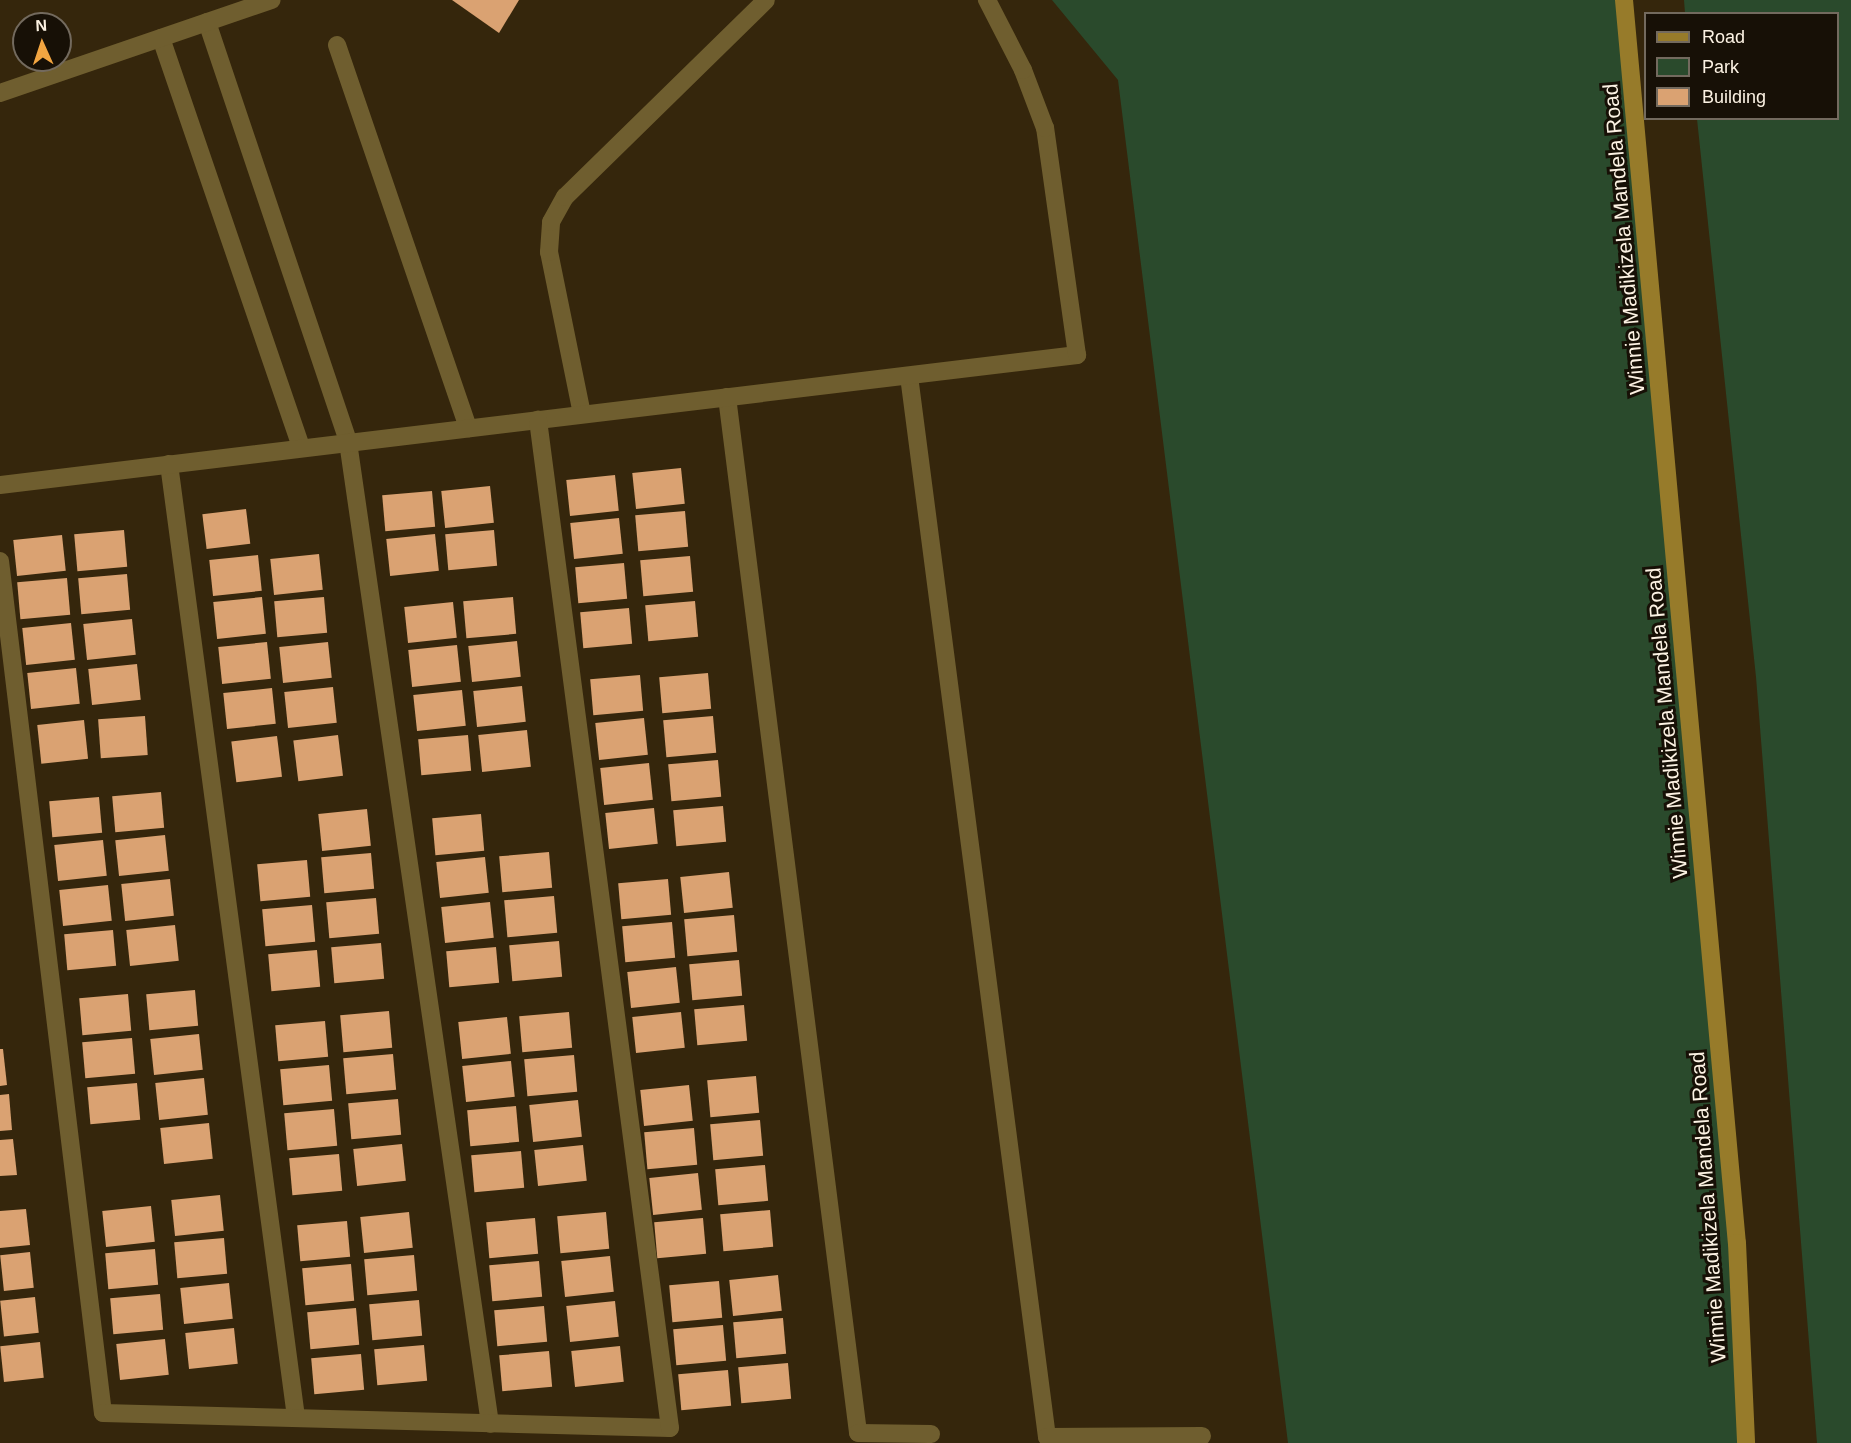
<!DOCTYPE html>
<style>
body{margin:0}
#map{position:relative;width:1851px;height:1443px;overflow:hidden;background:#35260c;font-family:Helvetica,sans-serif}
div>[style]{position:absolute}
[style*='--x']{left:calc(var(--x)*1px);top:calc(var(--y)*1px);width:calc(var(--w)*1px);rotate:calc(var(--a)*1deg)}
.green>*{inset:0;background:#2a4a2c}
.building>*{inset:0;background:#daa272;transform-origin:0 0}
.street>*{height:18px;margin:-9px;padding:0 9px;transform-origin:9px;border-radius:9px;background:#6f5e2f}
.secondary>*{height:18px;margin:-9px;padding:0 9px;transform-origin:9px;border-radius:9px;background:#977b2a}
span{translate:-50% -50%;white-space:nowrap;text-align:center;line-height:1.15;-webkit-text-stroke:6px #171006;paint-order:stroke}
.street-label{font-size:21px;color:#fcf2e3}
.legend{position:absolute;left:1644px;top:12px;width:195px;height:108px;box-sizing:border-box;background:#171006;border:2px solid #736a5e;margin:0;padding:8px 10px;list-style:none;font-size:18px;color:#fcf2e3}
.legend li{display:flex;align-items:center;gap:12px;height:30px}
.legend b{width:30px;border:2px solid #736a5e}
.north{position:absolute;left:12px;top:12px;width:60px;height:60px;box-sizing:border-box;background:#171006;border:2px solid #736a5e;border-radius:50%;rotate:357deg;font-size:16px;font-weight:700;line-height:24px;text-align:center;color:#fcf2e3}
.north::after{content:'';display:block;margin:auto;width:21px;height:27px;background:#f2a541;clip-path:polygon(50% 0,100% 100%,50% 72%,0 100%)}
</style>
<div id="map">
<div class="green">
<div style="clip-path:polygon(1052px 0,1624px 0,1746px 1443px,1288px 1443px,1118px 80px)"></div>
<div style="clip-path:polygon(1684px 0,1851px 0,1851px 1443px,1817px 1443px,1756px 677px,1697px 119px,1838px 118px,1838px 14px,1685px 13px)"></div>
</div>
<div class="building">
<div style="clip-path:polygon(452px 0,519px 0,499px 33px)"></div>
<div style="left:681px;top:468px;width:36px;height:49px;rotate:84deg"></div>
<div style="left:615px;top:475px;width:36px;height:49px;rotate:84deg"></div>
<div style="left:490px;top:486px;width:37px;height:49px;rotate:84deg"></div>
<div style="left:432px;top:491px;width:36px;height:50px;rotate:85deg"></div>
<div style="left:246px;top:509px;width:35px;height:44px;rotate:83deg"></div>
<div style="left:685px;top:511px;width:36px;height:50px;rotate:85deg"></div>
<div style="left:619px;top:518px;width:36px;height:49px;rotate:84deg"></div>
<div style="left:124px;top:530px;width:37px;height:50px;rotate:85deg"></div>
<div style="left:494px;top:530px;width:36px;height:49px;rotate:85deg"></div>
<div style="left:435px;top:534px;width:37px;height:49px;rotate:84deg"></div>
<div style="left:62px;top:535px;width:36px;height:49px;rotate:84deg"></div>
<div style="left:319px;top:554px;width:36px;height:49px;rotate:84deg"></div>
<div style="left:258px;top:555px;width:36px;height:49px;rotate:84deg"></div>
<div style="left:690px;top:556px;width:36px;height:50px;rotate:85deg"></div>
<div style="left:624px;top:563px;width:36px;height:49px;rotate:85deg"></div>
<div style="left:127px;top:574px;width:36px;height:49px;rotate:85deg"></div>
<div style="left:67px;top:578px;width:37px;height:50px;rotate:85deg"></div>
<div style="left:262px;top:597px;width:37px;height:49px;rotate:84deg"></div>
<div style="left:324px;top:597px;width:36px;height:50px;rotate:85deg"></div>
<div style="left:513px;top:597px;width:37px;height:50px;rotate:85deg"></div>
<div style="left:695px;top:601px;width:36px;height:50px;rotate:85deg"></div>
<div style="left:453px;top:602px;width:36px;height:49px;rotate:84deg"></div>
<div style="left:629px;top:608px;width:36px;height:49px;rotate:85deg"></div>
<div style="left:132px;top:619px;width:36px;height:49px;rotate:84deg"></div>
<div style="left:71px;top:623px;width:37px;height:49px;rotate:84deg"></div>
<div style="left:517px;top:641px;width:36px;height:49px;rotate:84deg"></div>
<div style="left:267px;top:642px;width:37px;height:49px;rotate:84deg"></div>
<div style="left:328px;top:642px;width:36px;height:49px;rotate:84deg"></div>
<div style="left:457px;top:645px;width:37px;height:49px;rotate:84deg"></div>
<div style="left:137px;top:664px;width:36px;height:49px;rotate:84deg"></div>
<div style="left:76px;top:668px;width:36px;height:49px;rotate:84deg"></div>
<div style="left:708px;top:673px;width:36px;height:49px;rotate:85deg"></div>
<div style="left:640px;top:675px;width:36px;height:50px;rotate:85deg"></div>
<div style="left:522px;top:686px;width:36px;height:49px;rotate:84deg"></div>
<div style="left:333px;top:687px;width:36px;height:49px;rotate:84deg"></div>
<div style="left:272px;top:688px;width:36px;height:49px;rotate:84deg"></div>
<div style="left:462px;top:690px;width:36px;height:49px;rotate:84deg"></div>
<div style="left:145px;top:716px;width:39px;height:47px;rotate:86deg"></div>
<div style="left:713px;top:716px;width:37px;height:50px;rotate:85deg"></div>
<div style="left:644px;top:718px;width:37px;height:49px;rotate:84deg"></div>
<div style="left:84px;top:720px;width:39px;height:47px;rotate:84deg"></div>
<div style="left:527px;top:730px;width:37px;height:49px;rotate:84deg"></div>
<div style="left:338px;top:735px;width:41px;height:45px;rotate:83deg"></div>
<div style="left:468px;top:735px;width:36px;height:50px;rotate:85deg"></div>
<div style="left:277px;top:736px;width:41px;height:46px;rotate:83deg"></div>
<div style="left:718px;top:760px;width:37px;height:50px;rotate:85deg"></div>
<div style="left:649px;top:763px;width:37px;height:49px;rotate:84deg"></div>
<div style="left:161px;top:792px;width:36px;height:49px;rotate:85deg"></div>
<div style="left:99px;top:797px;width:36px;height:50px;rotate:85deg"></div>
<div style="left:723px;top:806px;width:36px;height:50px;rotate:85deg"></div>
<div style="left:654px;top:808px;width:36px;height:49px;rotate:84deg"></div>
<div style="left:367px;top:809px;width:37px;height:49px;rotate:84deg"></div>
<div style="left:481px;top:814px;width:37px;height:49px;rotate:85deg"></div>
<div style="left:165px;top:835px;width:36px;height:50px;rotate:84deg"></div>
<div style="left:103px;top:840px;width:36px;height:49px;rotate:84deg"></div>
<div style="left:549px;top:852px;width:36px;height:50px;rotate:85deg"></div>
<div style="left:371px;top:853px;width:36px;height:50px;rotate:85deg"></div>
<div style="left:485px;top:857px;width:36px;height:49px;rotate:84deg"></div>
<div style="left:307px;top:860px;width:37px;height:50px;rotate:85deg"></div>
<div style="left:729px;top:872px;width:36px;height:49px;rotate:84deg"></div>
<div style="left:170px;top:879px;width:37px;height:49px;rotate:84deg"></div>
<div style="left:668px;top:879px;width:36px;height:50px;rotate:85deg"></div>
<div style="left:108px;top:885px;width:36px;height:49px;rotate:84deg"></div>
<div style="left:554px;top:896px;width:37px;height:50px;rotate:85deg"></div>
<div style="left:376px;top:898px;width:36px;height:50px;rotate:85deg"></div>
<div style="left:490px;top:902px;width:36px;height:49px;rotate:84deg"></div>
<div style="left:312px;top:905px;width:37px;height:50px;rotate:85deg"></div>
<div style="left:734px;top:915px;width:37px;height:50px;rotate:85deg"></div>
<div style="left:672px;top:922px;width:36px;height:50px;rotate:85deg"></div>
<div style="left:175px;top:925px;width:36px;height:49px;rotate:84deg"></div>
<div style="left:113px;top:930px;width:36px;height:49px;rotate:85deg"></div>
<div style="left:559px;top:941px;width:36px;height:50px;rotate:85deg"></div>
<div style="left:381px;top:943px;width:36px;height:50px;rotate:85deg"></div>
<div style="left:496px;top:947px;width:36px;height:50px;rotate:85deg"></div>
<div style="left:317px;top:950px;width:37px;height:49px;rotate:85deg"></div>
<div style="left:739px;top:960px;width:36px;height:50px;rotate:85deg"></div>
<div style="left:676px;top:967px;width:36px;height:49px;rotate:84deg"></div>
<div style="left:195px;top:990px;width:36px;height:49px;rotate:85deg"></div>
<div style="left:128px;top:994px;width:37px;height:49px;rotate:85deg"></div>
<div style="left:744px;top:1005px;width:36px;height:50px;rotate:85deg"></div>
<div style="left:389px;top:1011px;width:37px;height:49px;rotate:85deg"></div>
<div style="left:569px;top:1012px;width:36px;height:50px;rotate:85deg"></div>
<div style="left:681px;top:1012px;width:36px;height:49px;rotate:84deg"></div>
<div style="left:507px;top:1017px;width:37px;height:49px;rotate:84deg"></div>
<div style="left:325px;top:1021px;width:36px;height:50px;rotate:85deg"></div>
<div style="left:199px;top:1034px;width:36px;height:49px;rotate:84deg"></div>
<div style="left:132px;top:1038px;width:36px;height:50px;rotate:85deg"></div>
<div style="clip-path:polygon(0 1049px,3px 1049px,7px 1085px,0 1086px)"></div>
<div style="left:393px;top:1054px;width:36px;height:50px;rotate:85deg"></div>
<div style="left:574px;top:1055px;width:37px;height:50px;rotate:85deg"></div>
<div style="left:511px;top:1061px;width:36px;height:49px;rotate:84deg"></div>
<div style="left:329px;top:1065px;width:36px;height:49px;rotate:85deg"></div>
<div style="left:756px;top:1076px;width:37px;height:49px;rotate:85deg"></div>
<div style="left:204px;top:1078px;width:37px;height:49px;rotate:84deg"></div>
<div style="left:137px;top:1083px;width:37px;height:50px;rotate:85deg"></div>
<div style="left:689px;top:1085px;width:36px;height:49px;rotate:84deg"></div>
<div style="clip-path:polygon(9px 1094px,12px 1130px,0 1131px,0 1095px)"></div>
<div style="left:398px;top:1099px;width:36px;height:50px;rotate:85deg"></div>
<div style="left:578px;top:1100px;width:37px;height:49px;rotate:84deg"></div>
<div style="left:516px;top:1106px;width:36px;height:49px;rotate:85deg"></div>
<div style="left:334px;top:1109px;width:37px;height:50px;rotate:85deg"></div>
<div style="left:760px;top:1120px;width:36px;height:50px;rotate:85deg"></div>
<div style="left:209px;top:1123px;width:36px;height:49px;rotate:84deg"></div>
<div style="left:694px;top:1128px;width:37px;height:50px;rotate:85deg"></div>
<div style="clip-path:polygon(13px 1139px,17px 1175px,0 1176px,0 1140px)"></div>
<div style="left:402px;top:1144px;width:37px;height:49px;rotate:84deg"></div>
<div style="left:583px;top:1145px;width:36px;height:49px;rotate:84deg"></div>
<div style="left:521px;top:1151px;width:37px;height:50px;rotate:85deg"></div>
<div style="left:339px;top:1154px;width:37px;height:50px;rotate:85deg"></div>
<div style="left:765px;top:1165px;width:36px;height:50px;rotate:85deg"></div>
<div style="left:698px;top:1173px;width:37px;height:49px;rotate:84deg"></div>
<div style="left:220px;top:1195px;width:36px;height:49px;rotate:84deg"></div>
<div style="left:151px;top:1206px;width:36px;height:49px;rotate:84deg"></div>
<div style="clip-path:polygon(26px 1209px,30px 1245px,0 1248px,0 1211px)"></div>
<div style="left:770px;top:1210px;width:37px;height:50px;rotate:85deg"></div>
<div style="left:409px;top:1212px;width:36px;height:49px;rotate:84deg"></div>
<div style="left:606px;top:1212px;width:37px;height:49px;rotate:85deg"></div>
<div style="left:535px;top:1218px;width:36px;height:49px;rotate:85deg"></div>
<div style="left:703px;top:1218px;width:36px;height:49px;rotate:85deg"></div>
<div style="left:347px;top:1221px;width:36px;height:50px;rotate:85deg"></div>
<div style="left:224px;top:1238px;width:36px;height:50px;rotate:85deg"></div>
<div style="left:155px;top:1249px;width:36px;height:50px;rotate:85deg"></div>
<div style="left:30px;top:1252px;width:36px;height:30px;rotate:84deg"></div>
<div style="left:414px;top:1255px;width:36px;height:50px;rotate:85deg"></div>
<div style="left:610px;top:1256px;width:36px;height:49px;rotate:84deg"></div>
<div style="left:539px;top:1261px;width:36px;height:50px;rotate:85deg"></div>
<div style="left:351px;top:1264px;width:37px;height:49px;rotate:85deg"></div>
<div style="left:778px;top:1275px;width:36px;height:49px;rotate:84deg"></div>
<div style="left:719px;top:1281px;width:37px;height:50px;rotate:85deg"></div>
<div style="left:229px;top:1283px;width:36px;height:49px;rotate:84deg"></div>
<div style="left:160px;top:1294px;width:36px;height:50px;rotate:85deg"></div>
<div style="left:35px;top:1297px;width:36px;height:35px;rotate:84deg"></div>
<div style="left:419px;top:1300px;width:36px;height:50px;rotate:85deg"></div>
<div style="left:615px;top:1301px;width:36px;height:49px;rotate:84deg"></div>
<div style="left:544px;top:1306px;width:36px;height:50px;rotate:85deg"></div>
<div style="left:356px;top:1308px;width:37px;height:49px;rotate:85deg"></div>
<div style="left:783px;top:1318px;width:36px;height:50px;rotate:85deg"></div>
<div style="left:723px;top:1325px;width:36px;height:50px;rotate:85deg"></div>
<div style="left:234px;top:1328px;width:36px;height:49px;rotate:84deg"></div>
<div style="left:165px;top:1339px;width:36px;height:49px;rotate:84deg"></div>
<div style="left:40px;top:1342px;width:36px;height:40px;rotate:84deg"></div>
<div style="left:424px;top:1345px;width:36px;height:50px;rotate:85deg"></div>
<div style="left:620px;top:1346px;width:36px;height:49px;rotate:84deg"></div>
<div style="left:549px;top:1351px;width:36px;height:50px;rotate:85deg"></div>
<div style="left:361px;top:1354px;width:36px;height:50px;rotate:85deg"></div>
<div style="left:788px;top:1363px;width:36px;height:50px;rotate:85deg"></div>
<div style="left:728px;top:1370px;width:36px;height:50px;rotate:85deg"></div>
</div>
<div class="street">
<div style="--x:207;--y:22;--w:443;--a:71.4"></div>
<div style="--x:348;--y:442;--w:992;--a:81.77"></div>
<div style="--x:161;--y:38;--w:433;--a:71.1"></div>
<div style="--x:337;--y:45;--w:405;--a:71.1"></div>
<div style="--x:0;--y:93;--w:287;--a:-18.9"></div>
<div style="--x:909;--y:376;--w:1070;--a:82.59"></div>
<div style="--x:1047;--y:1437;--w:155;--a:-0.4"></div>
<div style="--x:727;--y:397;--w:1044;--a:82.79"></div>
<div style="--x:858;--y:1433;--w:73;--a:0.8"></div>
<div style="--x:582;--y:414;--w:165;--a:-101.5"></div>
<div style="--x:549;--y:252;--w:30;--a:-86"></div>
<div style="--x:551;--y:222;--w:29;--a:-61"></div>
<div style="--x:565;--y:197;--w:281;--a:-44.4"></div>
<div style="--x:169;--y:464;--w:961;--a:82.41"></div>
<div style="--x:0;--y:485;--w:1085;--a:-6.88"></div>
<div style="--x:1077;--y:355;--w:229;--a:-98"></div>
<div style="--x:1045;--y:128;--w:62;--a:-110.8"></div>
<div style="--x:1023;--y:70;--w:79;--a:-117.2"></div>
<div style="--x:0;--y:561;--w:858;--a:83.11"></div>
<div style="--x:103;--y:1413;--w:567;--a:1.52"></div>
<div style="--x:670;--y:1428;--w:1017;--a:-97.46"></div>
</div>
<div class="secondary">
<div style="--x:1624;--y:0;--w:1248;--a:84.81"></div>
<div style="--x:1737;--y:1243;--w:200;--a:87.4"></div>
</div>
<div class="street-label">
<span style="left:1624px;top:239px;rotate:-95deg">Winnie Madikizela Mandela Road</span>
<span style="left:1667px;top:723px;rotate:-95deg">Winnie Madikizela Mandela Road</span>
<span style="left:1708px;top:1207px;rotate:-94deg">Winnie Madikizela Mandela Road</span>
</div>
<ul class="legend">
<li><b style="height:8px;background:#977b2a"></b>Road</li>
<li><b style="height:16px;background:#2a4a2c"></b>Park</li>
<li><b style="height:16px;background:#daa272"></b>Building</li>
</ul>
<div class="north">N</div>
</div>
